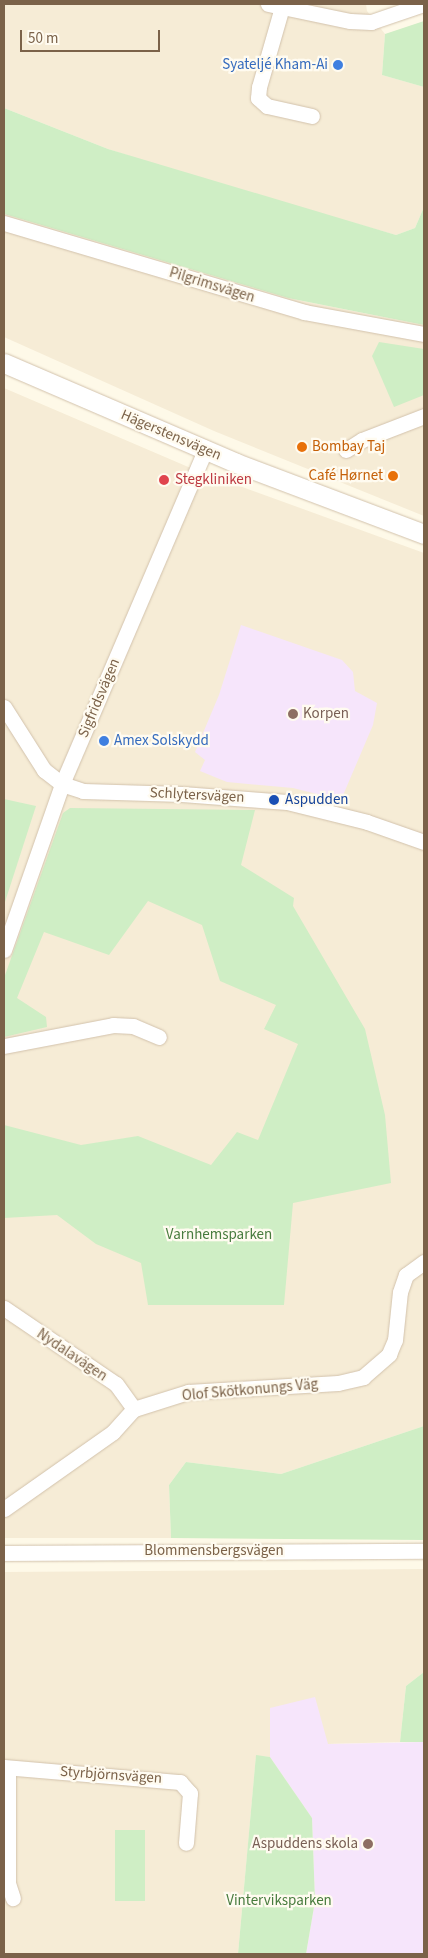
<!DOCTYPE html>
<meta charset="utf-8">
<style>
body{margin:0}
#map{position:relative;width:428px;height:1958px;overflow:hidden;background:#fef9e8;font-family:"Source Sans 3",sans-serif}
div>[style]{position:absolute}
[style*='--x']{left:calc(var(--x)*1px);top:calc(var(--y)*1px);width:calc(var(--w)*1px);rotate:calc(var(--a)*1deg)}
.residential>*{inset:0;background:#f6ecd6}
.education>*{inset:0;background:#f6e5fb}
.green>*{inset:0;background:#cfeec5;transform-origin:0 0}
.roads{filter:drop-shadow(0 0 1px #d2c2ac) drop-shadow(0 0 1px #d2c2ac)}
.minor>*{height:15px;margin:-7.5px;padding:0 7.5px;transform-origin:7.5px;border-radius:7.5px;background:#fff}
.tertiary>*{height:19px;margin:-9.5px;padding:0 9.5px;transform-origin:9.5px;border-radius:9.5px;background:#fff}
.dots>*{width:14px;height:14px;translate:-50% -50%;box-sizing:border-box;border:2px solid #fffbf0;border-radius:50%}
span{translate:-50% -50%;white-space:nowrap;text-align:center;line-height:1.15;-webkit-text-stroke:4.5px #fffbf0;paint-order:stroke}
.shop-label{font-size:15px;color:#366cbe}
.right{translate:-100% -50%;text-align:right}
.left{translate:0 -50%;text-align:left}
.street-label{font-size:15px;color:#7b6249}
.food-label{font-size:15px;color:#c56008}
.health-label{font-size:15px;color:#be3a42}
.education-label{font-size:15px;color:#785e54}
.transit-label{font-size:15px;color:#164399}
.park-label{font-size:15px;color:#477b3d}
.frame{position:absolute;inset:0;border:5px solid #7b6249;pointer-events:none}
.scale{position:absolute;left:20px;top:30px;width:140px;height:22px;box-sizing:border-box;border:2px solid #7b6249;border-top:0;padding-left:6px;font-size:15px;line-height:18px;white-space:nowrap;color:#7b6249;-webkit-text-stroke:4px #fffbf0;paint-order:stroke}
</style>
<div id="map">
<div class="residential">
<div style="clip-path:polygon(4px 4px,366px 4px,367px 11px,385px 34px,382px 75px,424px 87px,424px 207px,415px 228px,396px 235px,191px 176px,108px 149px,4px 108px)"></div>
<div style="clip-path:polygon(4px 214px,288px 298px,424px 325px,424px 516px,214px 431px,4px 337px)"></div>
<div style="clip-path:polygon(4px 388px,193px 469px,424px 553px,424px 1426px,281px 1474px,186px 1462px,169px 1485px,171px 1538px,4px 1538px)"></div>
<div style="clip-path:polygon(424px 1569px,424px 1672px,406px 1686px,400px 1742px,327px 1744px,270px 1709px,270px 1757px,256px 1756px,238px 1954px,4px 1954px,4px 1572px)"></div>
</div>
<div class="education">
<div style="clip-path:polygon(241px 625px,342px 660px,353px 672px,355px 691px,377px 703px,373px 725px,341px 800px,293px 788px,227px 782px,200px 771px,205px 760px,195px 752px,219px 695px)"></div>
<div style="clip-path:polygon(315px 1697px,328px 1744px,424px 1742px,424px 1954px,306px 1954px,315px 1901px,312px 1818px,270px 1757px,270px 1708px)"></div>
</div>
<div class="green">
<div style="clip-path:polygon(424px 21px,424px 87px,382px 75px,385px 34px)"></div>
<div style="clip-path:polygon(4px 108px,108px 149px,396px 235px,415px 228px,424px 207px,424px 325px,288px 298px,4px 214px)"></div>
<div style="clip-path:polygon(379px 342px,424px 349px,424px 395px,394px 407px,372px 356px)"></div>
<div style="clip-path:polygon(4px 799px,36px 806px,4px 905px)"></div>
<div style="clip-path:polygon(70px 808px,255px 810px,241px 865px,294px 898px,293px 906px,365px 1029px,385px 1115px,391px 1183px,293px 1203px,284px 1305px,148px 1305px,141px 1263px,96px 1244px,57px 1215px,4px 1218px,4px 1125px,81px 1145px,138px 1136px,211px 1165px,237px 1132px,258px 1140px,298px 1044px,264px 1029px,276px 1005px,220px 981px,202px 925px,148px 901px,109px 955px,44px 932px,17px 998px,46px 1017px,47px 1027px,4px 1037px,4px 978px,63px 813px)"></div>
<div style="clip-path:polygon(424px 1426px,424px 1540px,171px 1538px,169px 1485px,186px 1462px,281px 1474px)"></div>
<div style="clip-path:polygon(424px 1672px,424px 1742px,400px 1742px,406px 1686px)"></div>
<div style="clip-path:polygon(256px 1755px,270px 1757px,312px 1818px,315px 1901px,306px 1954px,238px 1954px)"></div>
<div style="left:115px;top:1830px;width:30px;height:71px"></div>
</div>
<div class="roads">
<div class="minor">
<div style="--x:268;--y:4;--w:84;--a:11.7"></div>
<div style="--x:350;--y:21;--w:21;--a:3"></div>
<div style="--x:371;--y:22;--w:56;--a:-18.8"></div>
<div style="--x:282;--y:7;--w:83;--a:106"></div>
<div style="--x:259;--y:87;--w:11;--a:95"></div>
<div style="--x:258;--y:98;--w:12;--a:42"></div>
<div style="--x:267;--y:106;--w:46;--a:12.5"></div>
<div style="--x:4;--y:223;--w:313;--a:16.5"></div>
<div style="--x:304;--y:312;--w:122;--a:10.4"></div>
<div style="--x:346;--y:450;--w:19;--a:-32"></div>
<div style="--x:362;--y:440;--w:66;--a:-21.2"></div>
<div style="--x:4;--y:707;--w:75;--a:57.6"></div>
<div style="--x:44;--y:770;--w:23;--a:38"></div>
<div style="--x:62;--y:784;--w:22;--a:18"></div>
<div style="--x:83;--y:791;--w:99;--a:1.7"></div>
<div style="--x:182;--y:794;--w:105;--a:4.4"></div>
<div style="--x:287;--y:802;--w:82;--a:14"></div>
<div style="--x:367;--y:822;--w:60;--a:19.3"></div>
<div style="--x:4;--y:950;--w:176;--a:-70.7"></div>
<div style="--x:62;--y:784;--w:363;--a:-66.8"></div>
<div style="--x:4;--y:1046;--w:111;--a:-10.9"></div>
<div style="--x:113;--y:1025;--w:20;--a:3"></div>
<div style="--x:133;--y:1026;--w:28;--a:23"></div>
<div style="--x:4;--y:1308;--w:135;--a:34.2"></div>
<div style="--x:116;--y:1384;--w:31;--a:54"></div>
<div style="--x:4;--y:1509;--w:133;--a:-35.2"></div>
<div style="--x:113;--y:1432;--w:31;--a:-48"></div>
<div style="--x:134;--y:1409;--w:57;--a:-17.5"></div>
<div style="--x:188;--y:1392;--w:150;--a:-3.4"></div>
<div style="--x:338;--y:1383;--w:26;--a:-13"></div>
<div style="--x:363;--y:1377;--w:35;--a:-41"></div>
<div style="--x:389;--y:1354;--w:15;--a:-67"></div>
<div style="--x:395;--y:1340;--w:48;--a:-84.1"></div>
<div style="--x:400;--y:1292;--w:18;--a:-71"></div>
<div style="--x:406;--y:1275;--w:22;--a:-36"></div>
<div style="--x:4;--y:1553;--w:420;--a:-0.3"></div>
<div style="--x:4;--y:1767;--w:177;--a:4.9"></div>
<div style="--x:180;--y:1782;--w:15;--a:48"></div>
<div style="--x:190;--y:1793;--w:50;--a:94.6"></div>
<div style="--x:8;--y:1768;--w:115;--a:90"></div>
<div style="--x:8;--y:1883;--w:16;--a:72"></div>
</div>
<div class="tertiary">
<div style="--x:4;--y:363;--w:253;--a:23.3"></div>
<div style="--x:236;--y:463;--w:201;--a:20.7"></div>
</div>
</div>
<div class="dots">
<div style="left:338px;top:65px;background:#3f7fe0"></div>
<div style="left:302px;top:447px;background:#e8710a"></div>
<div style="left:393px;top:476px;background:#e8710a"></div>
<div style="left:164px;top:480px;background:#e0444e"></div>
<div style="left:293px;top:714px;background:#8d6e63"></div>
<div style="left:104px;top:741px;background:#3f7fe0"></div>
<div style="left:274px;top:800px;background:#1a4fb4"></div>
<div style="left:368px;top:1844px;background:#8d6e63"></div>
</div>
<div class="shop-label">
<span class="right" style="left:328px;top:65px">Syateljé Kham-Ai</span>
<span class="left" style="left:114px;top:741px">Amex Solskydd</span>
</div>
<div class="street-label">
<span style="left:212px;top:285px;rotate:17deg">Pilgrimsvägen</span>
<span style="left:171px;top:435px;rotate:23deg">Hägerstensvägen</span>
<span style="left:99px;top:698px;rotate:-67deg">Sigfridsvägen</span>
<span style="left:197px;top:795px;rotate:3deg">Schlytersvägen</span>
<span style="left:72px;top:1355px;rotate:34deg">Nydalavägen</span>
<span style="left:250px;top:1390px;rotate:-5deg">Olof Skötkonungs Väg</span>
<span style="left:214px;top:1551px">Blommensbergsvägen</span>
<span style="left:111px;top:1775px;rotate:4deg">Styrbjörnsvägen</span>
</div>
<div class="food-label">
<span class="left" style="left:312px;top:447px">Bombay Taj</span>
<span class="right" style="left:383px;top:476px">Café Hørnet</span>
</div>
<div class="health-label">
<span class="left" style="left:175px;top:480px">Stegkliniken</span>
</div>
<div class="education-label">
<span class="left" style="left:303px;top:714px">Korpen</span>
<span class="right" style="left:358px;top:1844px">Aspuddens skola</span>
</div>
<div class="transit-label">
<span class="left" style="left:285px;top:800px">Aspudden</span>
</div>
<div class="park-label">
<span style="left:219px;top:1235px">Varnhemsparken</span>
<span style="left:279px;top:1901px">Vinterviksparken</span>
</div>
<div class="frame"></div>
<div class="scale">50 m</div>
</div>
